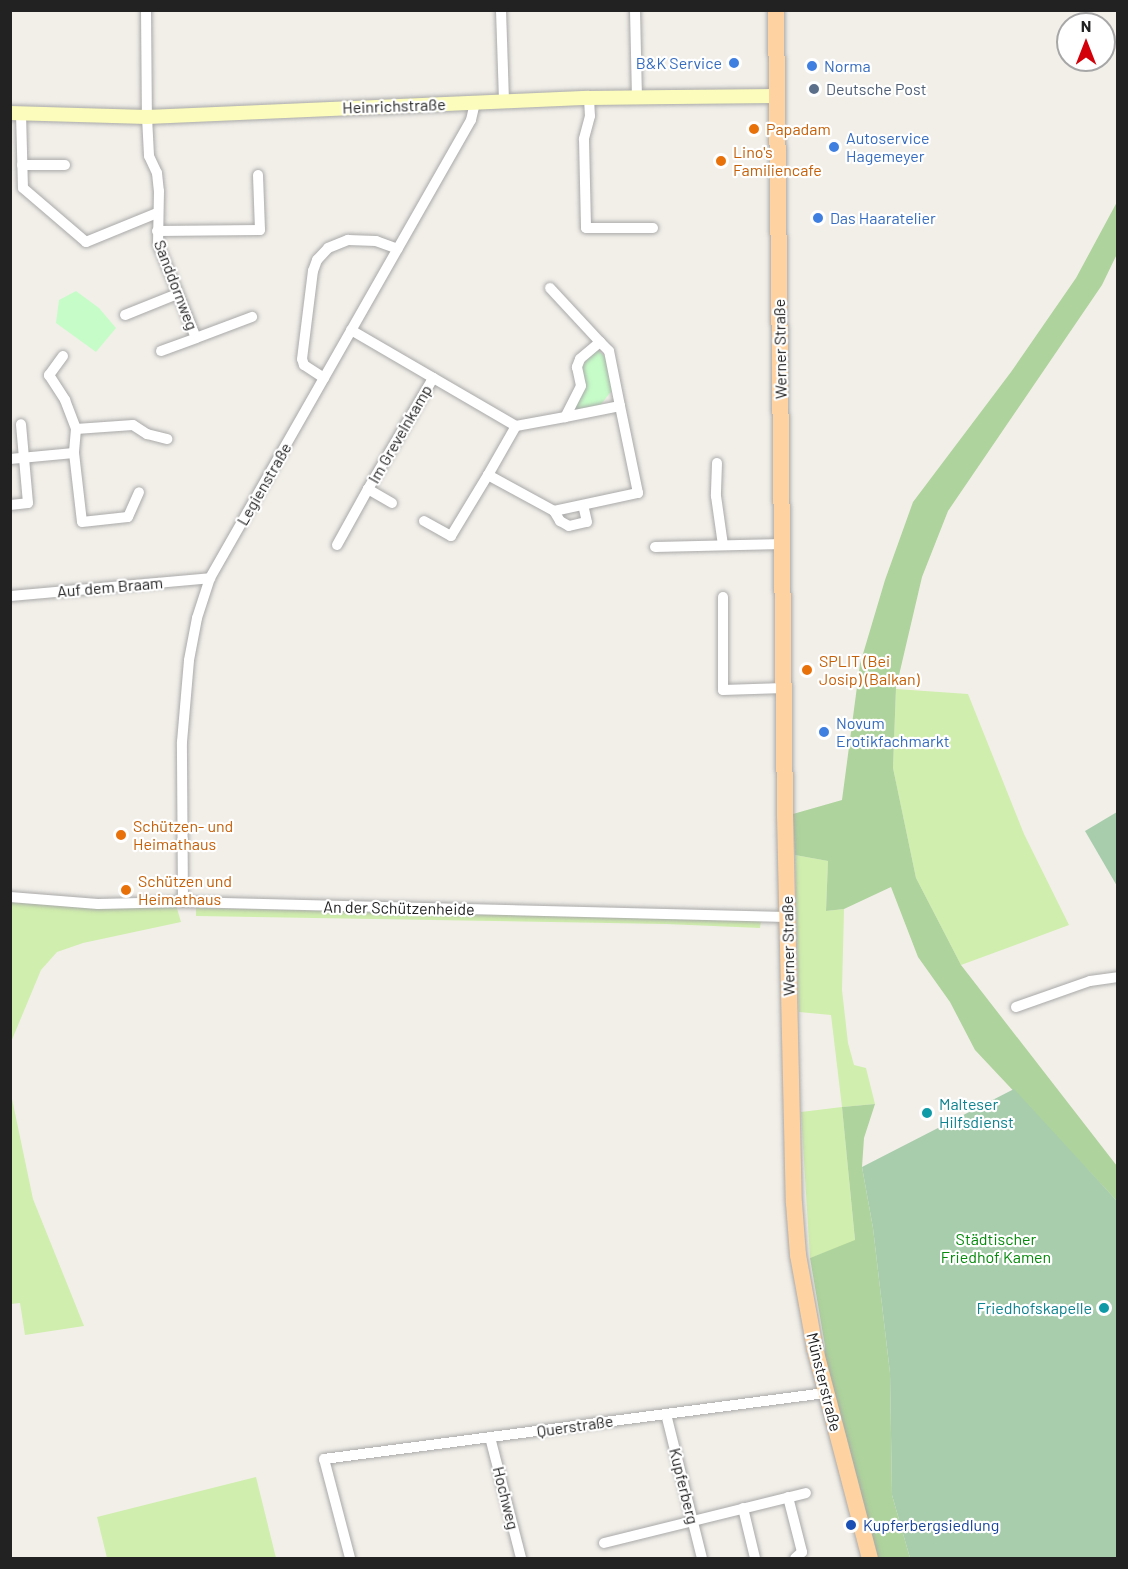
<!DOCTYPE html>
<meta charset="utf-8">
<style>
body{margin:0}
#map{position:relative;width:1128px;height:1569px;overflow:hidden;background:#f2efe9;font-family:Barlow,sans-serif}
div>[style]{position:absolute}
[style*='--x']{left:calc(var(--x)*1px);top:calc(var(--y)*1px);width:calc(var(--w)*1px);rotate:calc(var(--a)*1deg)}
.grass>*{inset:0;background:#d0eead}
.forest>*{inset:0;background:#aed39c}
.cemetery>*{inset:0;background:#a8cdac}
.park>*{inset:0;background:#c6fcc8}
.roads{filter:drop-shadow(0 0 2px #a9a9a9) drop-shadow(0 0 2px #a9a9a9)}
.street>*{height:10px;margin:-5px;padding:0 5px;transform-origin:5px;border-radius:5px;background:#fff}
.secondary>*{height:14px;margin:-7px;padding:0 7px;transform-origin:7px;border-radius:7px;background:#fcfdbc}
.primary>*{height:16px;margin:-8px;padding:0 8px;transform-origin:8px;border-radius:8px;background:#ffd3a1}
.dots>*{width:16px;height:16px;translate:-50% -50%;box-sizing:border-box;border:3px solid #fff;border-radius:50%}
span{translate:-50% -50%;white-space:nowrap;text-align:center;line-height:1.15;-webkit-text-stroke:4.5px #fff;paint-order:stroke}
.shop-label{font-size:16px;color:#366cbe}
.right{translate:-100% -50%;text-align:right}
.left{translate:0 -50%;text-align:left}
.service-label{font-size:16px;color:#4e5e75}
.street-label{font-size:16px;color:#222}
.food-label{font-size:16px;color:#c56008}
.culture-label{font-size:16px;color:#0d838f}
.park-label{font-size:16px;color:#068a0c}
.transit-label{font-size:16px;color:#164399}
.frame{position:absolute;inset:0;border:12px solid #222;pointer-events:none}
.north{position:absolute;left:1056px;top:12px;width:60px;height:60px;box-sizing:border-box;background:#fff;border:2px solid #a7a7a7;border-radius:50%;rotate:0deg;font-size:16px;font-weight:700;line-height:24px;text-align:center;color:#222}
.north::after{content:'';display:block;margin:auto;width:21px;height:27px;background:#d40009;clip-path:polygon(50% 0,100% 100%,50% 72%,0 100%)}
</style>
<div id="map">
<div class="grass">
<div style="clip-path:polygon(896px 689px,968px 694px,1024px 834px,1069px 925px,961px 965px,916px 878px,893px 768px)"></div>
<div style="clip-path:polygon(795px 855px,828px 861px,826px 911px,844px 909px,842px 990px,848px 1043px,854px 1065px,866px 1068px,875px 1104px,842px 1107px,855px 1241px,810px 1258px,801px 1112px,842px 1107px,831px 1015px,799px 1012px)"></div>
<div style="clip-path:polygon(11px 901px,176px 905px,181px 922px,83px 943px,57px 952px,41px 970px,11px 1042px)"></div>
<div style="clip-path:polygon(196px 908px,667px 918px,761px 921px,760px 928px,666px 924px,196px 916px)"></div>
<div style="clip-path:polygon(11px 1094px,33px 1199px,84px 1326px,25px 1335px,20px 1303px,11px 1304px)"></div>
<div style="clip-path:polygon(256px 1477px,276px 1558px,107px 1558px,97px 1517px)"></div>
</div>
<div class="forest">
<div style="clip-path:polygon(1117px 202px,1117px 254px,1102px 285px,948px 511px,922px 577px,896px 688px,893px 768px,916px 878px,961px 965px,1117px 1166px,1117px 1201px,975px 1050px,950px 1002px,918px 957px,891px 887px,844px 909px,826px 911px,828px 861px,795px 855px,793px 814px,842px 800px,860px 664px,885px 580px,913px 502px,1011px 372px,1076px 278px)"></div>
<div style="clip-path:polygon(875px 1104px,864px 1138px,862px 1167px,873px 1228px,890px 1373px,892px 1495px,910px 1558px,872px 1558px,825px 1388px,825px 1346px,810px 1258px,855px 1240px,842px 1107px)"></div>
</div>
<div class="cemetery">
<div style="clip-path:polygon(1117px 812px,1117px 886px,1085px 831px)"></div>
<div style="clip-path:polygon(1014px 1089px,1117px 1201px,1117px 1558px,910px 1558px,892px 1495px,890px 1373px,873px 1228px,862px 1167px)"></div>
</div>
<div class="park">
<div style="clip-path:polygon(76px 291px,99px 308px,116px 328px,96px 352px,56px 323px,59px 300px)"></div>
<div style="clip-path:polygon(597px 349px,607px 359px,613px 389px,599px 407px,573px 412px,580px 368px)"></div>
</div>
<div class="roads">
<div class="street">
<div style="--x:146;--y:10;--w:107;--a:89.5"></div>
<div style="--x:147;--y:117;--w:39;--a:87"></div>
<div style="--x:149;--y:156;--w:19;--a:65"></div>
<div style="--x:157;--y:173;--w:18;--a:84"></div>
<div style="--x:159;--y:191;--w:53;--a:91.1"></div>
<div style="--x:158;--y:244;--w:101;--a:68"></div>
<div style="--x:196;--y:338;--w:60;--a:-20.6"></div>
<div style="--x:501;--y:10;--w:91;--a:88.1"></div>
<div style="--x:635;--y:10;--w:87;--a:88.7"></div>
<div style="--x:589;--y:98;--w:18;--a:87"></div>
<div style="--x:590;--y:116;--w:24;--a:105"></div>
<div style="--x:584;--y:139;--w:89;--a:88.7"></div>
<div style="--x:586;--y:228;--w:67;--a:0"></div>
<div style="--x:21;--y:113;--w:75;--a:88.5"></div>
<div style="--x:23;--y:188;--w:83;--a:40.6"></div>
<div style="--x:86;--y:242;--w:77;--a:-22.2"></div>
<div style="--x:22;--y:165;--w:43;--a:0"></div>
<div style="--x:157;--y:231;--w:103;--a:-0.6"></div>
<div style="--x:260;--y:230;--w:55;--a:-92.1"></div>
<div style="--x:550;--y:288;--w:74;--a:47.2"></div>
<div style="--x:125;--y:315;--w:56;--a:-22"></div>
<div style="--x:351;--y:330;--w:191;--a:30.2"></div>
<div style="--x:516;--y:426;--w:50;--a:-10.4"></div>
<div style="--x:565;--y:417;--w:56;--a:-11.3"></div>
<div style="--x:620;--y:406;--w:56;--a:-101.3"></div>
<div style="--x:609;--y:351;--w:13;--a:-135"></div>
<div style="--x:600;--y:342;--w:26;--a:140"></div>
<div style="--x:580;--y:359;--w:9;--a:111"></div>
<div style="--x:577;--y:367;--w:19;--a:78"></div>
<div style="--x:581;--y:386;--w:35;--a:117"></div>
<div style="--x:161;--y:351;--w:37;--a:-20"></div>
<div style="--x:63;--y:356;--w:24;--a:126"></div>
<div style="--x:49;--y:375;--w:30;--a:57"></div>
<div style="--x:65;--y:400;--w:31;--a:69"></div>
<div style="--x:76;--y:429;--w:24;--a:95"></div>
<div style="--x:74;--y:453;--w:69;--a:83.4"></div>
<div style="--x:82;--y:522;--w:46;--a:-6.2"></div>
<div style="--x:128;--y:517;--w:27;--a:-66"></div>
<div style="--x:324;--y:378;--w:24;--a:-147"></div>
<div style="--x:304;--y:365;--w:6;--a:-108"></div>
<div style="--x:302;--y:359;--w:89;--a:-82.9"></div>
<div style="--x:313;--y:271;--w:12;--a:-70"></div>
<div style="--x:317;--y:260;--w:16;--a:-47"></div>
<div style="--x:328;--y:248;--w:22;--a:-22"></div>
<div style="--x:348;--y:240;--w:28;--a:2"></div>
<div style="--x:376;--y:241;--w:23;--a:20"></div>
<div style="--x:76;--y:429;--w:57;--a:-4"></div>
<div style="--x:133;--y:425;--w:17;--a:33"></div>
<div style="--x:147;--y:434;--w:21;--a:14"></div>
<div style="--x:10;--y:459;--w:64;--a:-5.4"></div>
<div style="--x:717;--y:463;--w:33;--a:92"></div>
<div style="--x:716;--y:496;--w:49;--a:81.9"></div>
<div style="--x:488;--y:475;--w:56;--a:-60.3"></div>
<div style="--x:392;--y:503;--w:28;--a:-150"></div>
<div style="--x:368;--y:489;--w:129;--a:-59.6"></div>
<div style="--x:10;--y:505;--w:18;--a:-6"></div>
<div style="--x:28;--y:503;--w:79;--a:-95.1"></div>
<div style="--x:554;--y:511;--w:12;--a:59"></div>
<div style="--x:560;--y:521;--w:10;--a:29"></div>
<div style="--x:569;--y:526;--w:18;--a:-13"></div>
<div style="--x:587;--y:522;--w:17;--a:-103"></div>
<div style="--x:424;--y:521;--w:31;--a:29"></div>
<div style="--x:451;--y:536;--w:71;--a:-58.8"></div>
<div style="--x:488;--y:475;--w:75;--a:28.6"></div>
<div style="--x:554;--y:511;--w:86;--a:-12.1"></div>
<div style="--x:638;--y:493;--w:89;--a:-101.7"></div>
<div style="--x:337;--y:545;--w:64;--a:-61"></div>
<div style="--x:655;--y:547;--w:128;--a:-1.3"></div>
<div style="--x:10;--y:596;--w:201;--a:-5.1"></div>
<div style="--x:723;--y:597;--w:93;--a:90"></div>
<div style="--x:723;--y:690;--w:61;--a:-1.9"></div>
<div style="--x:10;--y:897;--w:88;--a:4.5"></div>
<div style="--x:98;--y:904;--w:85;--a:-1.3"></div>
<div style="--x:183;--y:902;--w:604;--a:1.42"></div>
<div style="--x:183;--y:902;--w:160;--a:-90.4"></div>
<div style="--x:182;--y:742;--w:82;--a:-85.1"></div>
<div style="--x:189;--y:660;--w:43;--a:-79.2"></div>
<div style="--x:197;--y:618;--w:42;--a:-72"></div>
<div style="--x:210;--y:578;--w:527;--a:-60.32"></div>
<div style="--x:471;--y:120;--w:17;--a:-77"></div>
<div style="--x:1016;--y:1007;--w:78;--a:-19.4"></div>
<div style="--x:1090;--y:981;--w:28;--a:-8"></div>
<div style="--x:666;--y:1414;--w:148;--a:76"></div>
<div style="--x:490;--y:1437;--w:125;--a:75.6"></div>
<div style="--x:788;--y:1497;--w:57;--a:75.7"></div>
<div style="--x:802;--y:1552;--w:9;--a:139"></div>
<div style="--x:743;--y:1508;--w:51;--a:76.5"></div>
<div style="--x:604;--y:1543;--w:208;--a:-13.9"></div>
<div style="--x:350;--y:1558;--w:102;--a:-104.7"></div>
<div style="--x:324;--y:1459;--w:505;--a:-7.5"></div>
</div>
<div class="secondary">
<div style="--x:10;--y:113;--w:137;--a:1.7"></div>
<div style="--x:147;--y:117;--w:442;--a:-2.5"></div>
<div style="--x:589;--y:98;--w:188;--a:-0.6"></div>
</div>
<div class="primary">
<div style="--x:776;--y:10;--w:805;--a:89.36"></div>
<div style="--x:785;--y:815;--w:388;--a:88.7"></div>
<div style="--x:794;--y:1203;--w:52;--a:85.6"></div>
<div style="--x:798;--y:1255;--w:96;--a:79.7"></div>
<div style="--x:815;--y:1349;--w:216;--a:75.3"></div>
</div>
</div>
<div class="dots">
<div style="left:734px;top:63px;background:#3f7fe0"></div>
<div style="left:812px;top:66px;background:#3f7fe0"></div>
<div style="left:814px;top:89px;background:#5c6f8a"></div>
<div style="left:754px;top:129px;background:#e8710a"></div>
<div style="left:834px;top:147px;background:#3f7fe0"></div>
<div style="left:721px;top:161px;background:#e8710a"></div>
<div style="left:818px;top:218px;background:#3f7fe0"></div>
<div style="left:807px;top:670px;background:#e8710a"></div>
<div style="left:824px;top:732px;background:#3f7fe0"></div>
<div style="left:121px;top:835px;background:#e8710a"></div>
<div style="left:126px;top:890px;background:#e8710a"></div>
<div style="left:927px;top:1113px;background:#0f9aa8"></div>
<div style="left:1104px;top:1308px;background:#0f9aa8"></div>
<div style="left:851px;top:1525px;background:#1a4fb4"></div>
</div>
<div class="shop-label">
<span class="right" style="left:722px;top:63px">B&amp;K Service</span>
<span class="left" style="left:824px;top:66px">Norma</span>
<span class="left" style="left:846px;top:147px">Autoservice<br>Hagemeyer</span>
<span class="left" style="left:830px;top:218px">Das Haaratelier</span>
<span class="left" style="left:836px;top:732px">Novum<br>Erotikfachmarkt</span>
</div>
<div class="service-label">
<span class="left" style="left:826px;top:89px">Deutsche Post</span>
</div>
<div class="street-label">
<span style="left:394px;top:106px;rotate:-2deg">Heinrichstraße</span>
<span style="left:176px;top:285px;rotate:69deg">Sanddornweg</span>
<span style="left:780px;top:349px;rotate:-91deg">Werner Straße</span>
<span style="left:400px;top:434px;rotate:-60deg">Im Grevelnkamp</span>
<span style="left:264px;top:484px;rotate:-60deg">Legienstraße</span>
<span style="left:110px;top:587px;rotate:-5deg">Auf dem Braam</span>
<span style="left:399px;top:908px;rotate:1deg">An der Schützenheide</span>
<span style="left:788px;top:946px;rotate:-91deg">Werner Straße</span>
<span style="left:824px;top:1382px;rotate:76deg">Münsterstraße</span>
<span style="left:575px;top:1426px;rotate:-8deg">Querstraße</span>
<span style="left:684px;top:1486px;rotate:76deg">Kupferberg</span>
<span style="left:506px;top:1498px;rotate:76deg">Hochweg</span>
</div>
<div class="food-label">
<span class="left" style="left:766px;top:129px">Papadam</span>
<span class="left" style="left:733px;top:161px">Lino's<br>Familiencafe</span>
<span class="left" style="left:819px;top:670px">SPLIT (Bei<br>Josip) (Balkan)</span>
<span class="left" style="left:133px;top:835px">Schützen- und<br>Heimathaus</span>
<span class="left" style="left:138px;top:890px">Schützen und<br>Heimathaus</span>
</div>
<div class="culture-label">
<span class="left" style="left:939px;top:1113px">Malteser<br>Hilfsdienst</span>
<span class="right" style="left:1092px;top:1308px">Friedhofskapelle</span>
</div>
<div class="park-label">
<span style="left:996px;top:1248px">Städtischer<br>Friedhof Kamen</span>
</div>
<div class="transit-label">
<span class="left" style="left:863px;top:1525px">Kupferbergsiedlung</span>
</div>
<div class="frame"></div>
<div class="north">N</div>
</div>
